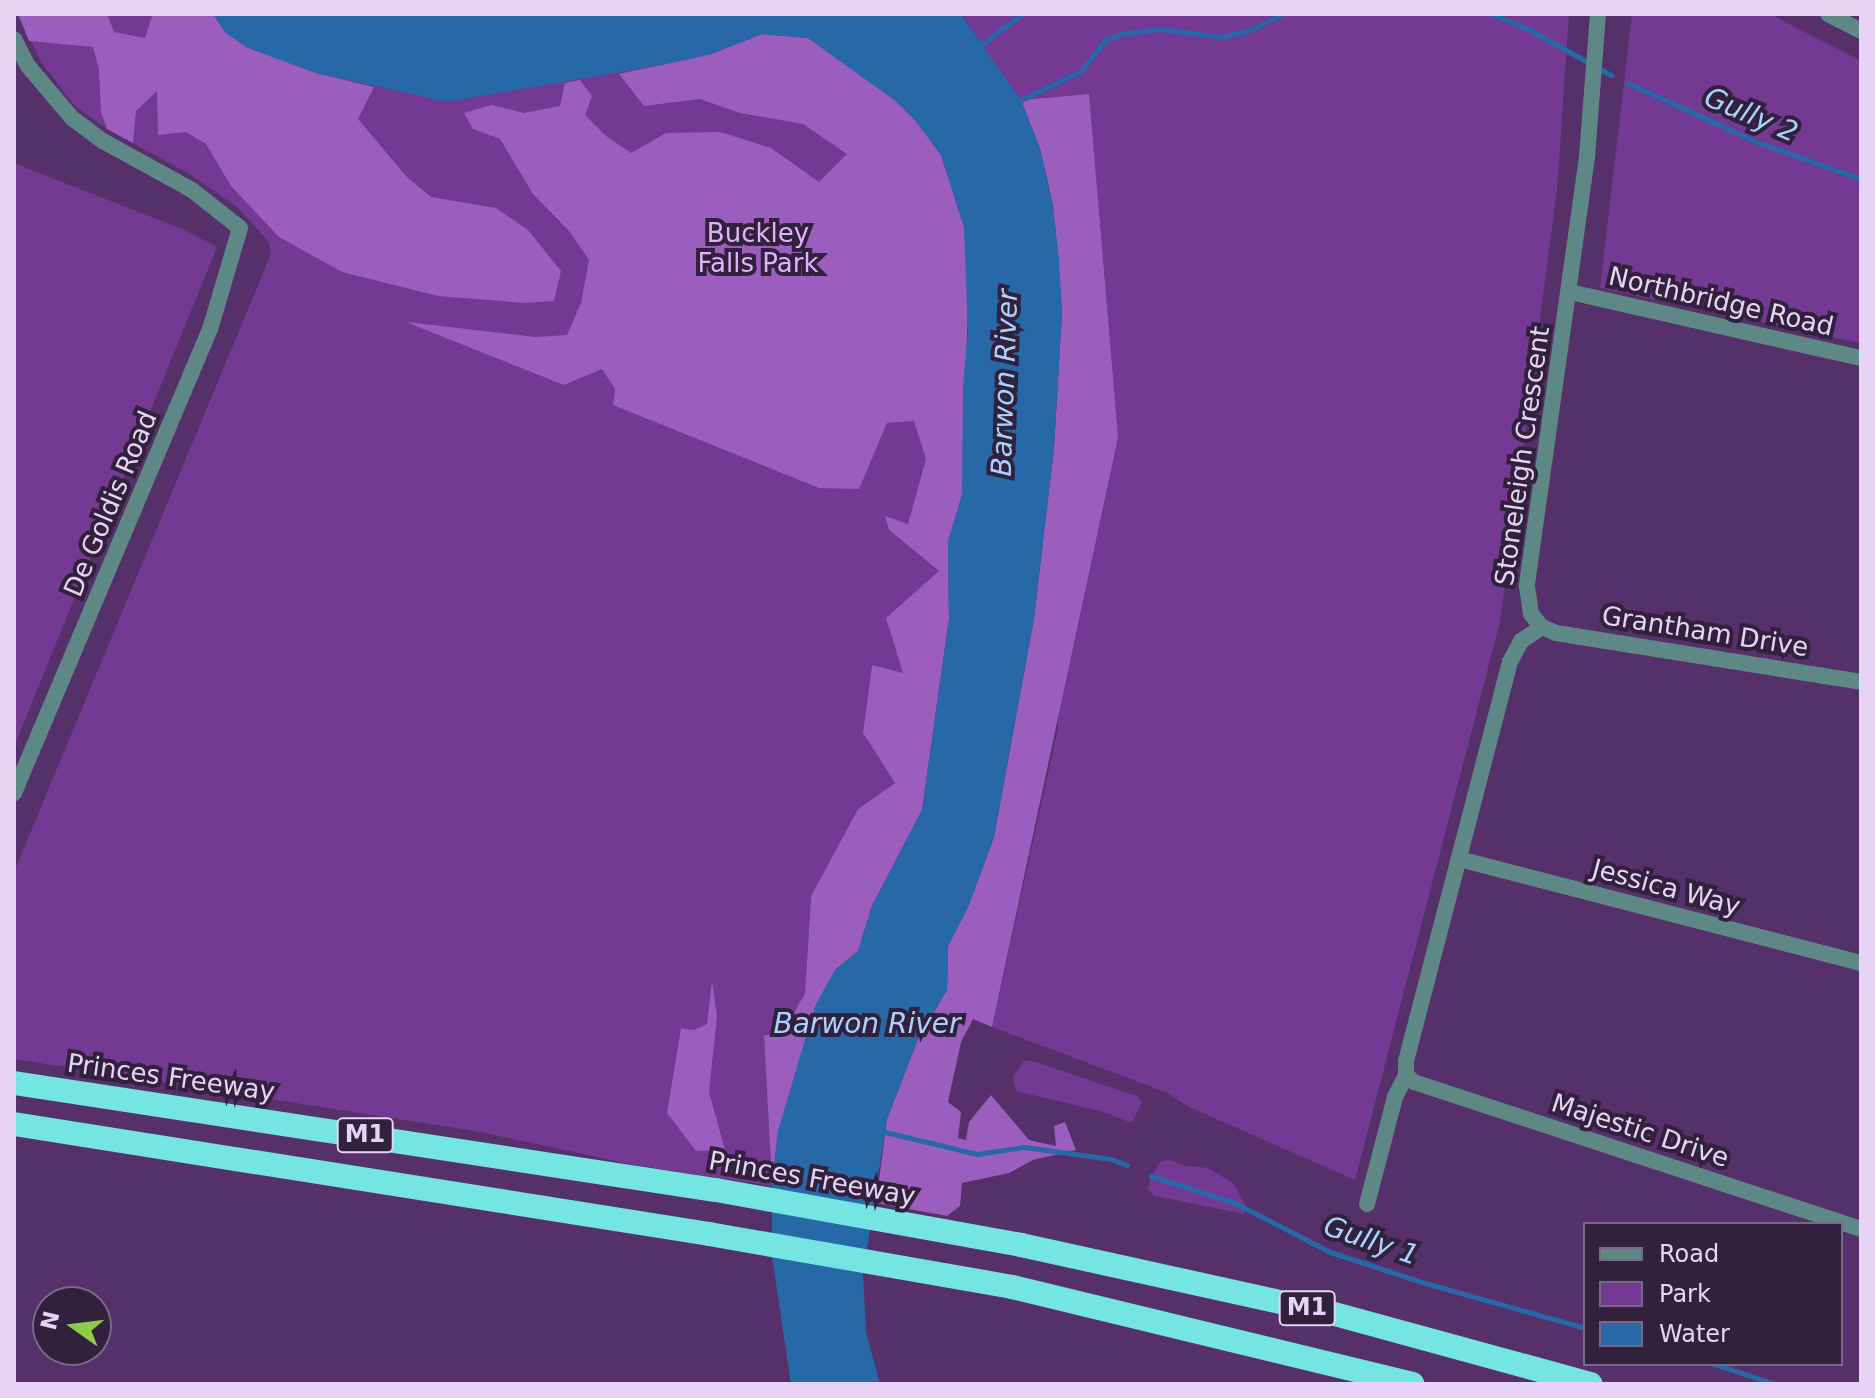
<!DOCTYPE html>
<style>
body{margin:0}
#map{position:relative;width:1875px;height:1398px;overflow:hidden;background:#55306a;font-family:"DejaVu Sans",sans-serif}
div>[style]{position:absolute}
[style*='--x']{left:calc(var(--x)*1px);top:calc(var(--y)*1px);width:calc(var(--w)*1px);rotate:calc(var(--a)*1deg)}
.green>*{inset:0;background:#733993}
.forest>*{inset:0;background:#9b5dbe}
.water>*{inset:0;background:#2768a9}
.stream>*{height:5px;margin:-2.5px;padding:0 2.5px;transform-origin:2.5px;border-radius:2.5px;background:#2768a9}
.minor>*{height:16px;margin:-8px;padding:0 8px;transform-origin:8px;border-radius:8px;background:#5e8886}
.tertiary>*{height:16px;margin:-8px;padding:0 8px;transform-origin:8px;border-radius:8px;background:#5e8886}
.motorway>*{height:24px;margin:-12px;padding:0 12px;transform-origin:12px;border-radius:12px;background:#74e5e1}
span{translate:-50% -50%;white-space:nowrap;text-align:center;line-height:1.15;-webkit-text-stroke:8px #32213c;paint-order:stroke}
.shield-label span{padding:2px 6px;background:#32213c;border:2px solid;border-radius:6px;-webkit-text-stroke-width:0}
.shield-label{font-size:24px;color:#e7d3f5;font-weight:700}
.park-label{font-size:26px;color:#dfb2fb}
.street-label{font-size:26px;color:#e7d3f5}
.water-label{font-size:28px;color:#abd2fe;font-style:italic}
.frame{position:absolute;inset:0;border:16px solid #e7d3f5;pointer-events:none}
.legend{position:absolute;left:1583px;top:1222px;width:260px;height:144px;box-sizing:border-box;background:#32213c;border:2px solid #7a6886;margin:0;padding:10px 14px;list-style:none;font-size:24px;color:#e7d3f5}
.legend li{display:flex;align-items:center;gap:16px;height:40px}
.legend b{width:40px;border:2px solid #7a6886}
.north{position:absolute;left:32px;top:1286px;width:80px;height:80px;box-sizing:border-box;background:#32213c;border:2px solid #7a6886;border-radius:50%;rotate:284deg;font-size:22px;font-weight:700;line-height:32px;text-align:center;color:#e7d3f5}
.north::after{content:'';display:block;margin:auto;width:28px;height:36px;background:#8bce46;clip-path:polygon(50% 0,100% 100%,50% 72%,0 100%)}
</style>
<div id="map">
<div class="green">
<div style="clip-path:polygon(17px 14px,213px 14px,225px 32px,246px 47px,316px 73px,447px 102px,648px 66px,835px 55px,948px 542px,886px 516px,889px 530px,939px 571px,904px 674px,872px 665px,863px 733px,895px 783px,858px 809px,811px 896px,805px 993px,782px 1035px,764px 1035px,772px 1186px,634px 1165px,475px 1131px,14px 1059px,14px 872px,271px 254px,269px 242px,237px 207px,191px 175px,107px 129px,75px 106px,43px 65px)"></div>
<div style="clip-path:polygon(961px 14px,1569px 14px,1557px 190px,1500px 622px,1355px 1180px,1187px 1106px,1168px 1093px,992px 1027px,1058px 728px,1088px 94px,1021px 100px)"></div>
<div style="clip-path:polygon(1632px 14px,1770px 14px,1861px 61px,1861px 343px,1600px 288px)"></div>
<div style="clip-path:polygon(14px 163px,182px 229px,217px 247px,14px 747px)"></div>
<div style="clip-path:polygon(1024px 1061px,1033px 1061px,1137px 1096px,1142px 1102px,1140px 1106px,1133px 1121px,1129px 1122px,1104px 1112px,1016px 1091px,1013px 1077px)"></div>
<div style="clip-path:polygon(1169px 1159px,1181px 1165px,1208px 1168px,1233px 1183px,1245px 1204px,1244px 1214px,1155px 1196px,1148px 1189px,1150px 1180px,1160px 1162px)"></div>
</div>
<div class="forest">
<div style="clip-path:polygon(18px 14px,107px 14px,114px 32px,145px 38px,153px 14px,213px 14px,225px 32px,246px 47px,316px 73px,374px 87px,358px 119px,406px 176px,431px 197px,496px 208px,528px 230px,561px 271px,554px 301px,525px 303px,438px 296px,342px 272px,279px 237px,231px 186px,206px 144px,186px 132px,158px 135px,157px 91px,136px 111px,133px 143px,107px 129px,101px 112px,99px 70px,93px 47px,29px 41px)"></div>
<div style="clip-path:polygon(762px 34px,808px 38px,894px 99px,916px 121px,941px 155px,964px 227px,969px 275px,962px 495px,948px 542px,949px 619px,922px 810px,872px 906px,858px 951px,835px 970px,778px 1131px,772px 1186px,764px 1035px,782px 1035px,805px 993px,811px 896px,858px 809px,895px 783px,863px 733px,872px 665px,903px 673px,886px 618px,939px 571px,889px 530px,885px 516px,908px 524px,926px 459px,914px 421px,887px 423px,859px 489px,819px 488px,613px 405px,615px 389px,602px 369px,564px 385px,406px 322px,535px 337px,567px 335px,581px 303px,589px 260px,570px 232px,533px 194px,500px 139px,473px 129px,464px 113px,491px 105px,524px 113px,560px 106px,565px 83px,580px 80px,592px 96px,585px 115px,606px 136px,631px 153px,666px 133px,720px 132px,771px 148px,819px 182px,847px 154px,803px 124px,740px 113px,700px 99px,644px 106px,619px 74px,711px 54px)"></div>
<div style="clip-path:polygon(1089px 94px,1118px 437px,992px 1027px,973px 1019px,961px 1042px,948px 1102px,961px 1112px,958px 1138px,966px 1140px,969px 1122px,991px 1095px,1029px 1140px,1056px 1146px,1054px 1126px,1065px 1122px,1076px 1150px,1033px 1160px,1009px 1173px,962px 1183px,960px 1206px,947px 1216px,876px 1203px,887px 1119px,918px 1039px,947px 990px,948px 946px,968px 907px,994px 837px,1034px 618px,1054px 448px,1062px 311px,1053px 205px,1040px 149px,1021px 100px)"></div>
<div style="clip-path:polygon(712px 981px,717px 1016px,709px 1092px,725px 1150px,696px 1151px,667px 1113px,681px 1028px,694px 1030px,707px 1024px)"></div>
</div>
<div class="water">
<div style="clip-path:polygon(213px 14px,961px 14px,1021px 100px,1040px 149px,1053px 205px,1059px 260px,1062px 311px,1054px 448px,1034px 618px,994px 837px,968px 907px,948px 946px,947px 990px,918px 1039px,887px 1119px,863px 1274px,866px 1332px,880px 1384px,791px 1384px,772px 1256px,772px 1186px,778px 1131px,815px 1006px,835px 970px,858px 951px,872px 906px,922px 810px,949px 619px,948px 542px,962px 495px,963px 387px,968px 331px,964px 227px,941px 155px,916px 121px,894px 100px,808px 38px,762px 34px,711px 54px,677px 62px,447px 102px,316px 73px,246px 47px,225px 32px)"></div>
</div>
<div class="stream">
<div style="--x:1492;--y:14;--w:41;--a:22.8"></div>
<div style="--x:1530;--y:30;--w:93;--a:29.1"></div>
<div style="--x:978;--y:47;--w:55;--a:-36.9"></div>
<div style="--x:1628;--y:83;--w:142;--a:24.6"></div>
<div style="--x:1757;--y:142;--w:110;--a:19.6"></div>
<div style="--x:1017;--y:102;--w:71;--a:-25.8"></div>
<div style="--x:1081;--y:71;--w:39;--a:-52"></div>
<div style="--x:1105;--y:40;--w:20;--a:-20"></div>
<div style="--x:1124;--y:33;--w:37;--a:-6"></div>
<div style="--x:1161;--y:29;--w:63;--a:7.4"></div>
<div style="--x:1223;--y:37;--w:30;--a:-15"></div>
<div style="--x:1252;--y:29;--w:34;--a:-26"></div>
<div style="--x:881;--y:1131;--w:99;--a:13.5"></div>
<div style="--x:977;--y:1154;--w:48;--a:-8.5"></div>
<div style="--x:1024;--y:1147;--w:88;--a:7.9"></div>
<div style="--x:1111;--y:1159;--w:17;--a:21"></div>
<div style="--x:1151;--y:1176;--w:88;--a:17.8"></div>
<div style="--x:1235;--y:1203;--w:107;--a:27.3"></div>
<div style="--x:1330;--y:1252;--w:100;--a:18.1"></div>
<div style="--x:1425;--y:1283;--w:166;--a:15.7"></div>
<div style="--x:1714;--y:1364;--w:64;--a:18.2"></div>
</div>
<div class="minor">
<div style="--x:1828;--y:14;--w:37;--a:27"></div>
<div style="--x:14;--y:39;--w:30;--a:63"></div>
<div style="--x:28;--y:66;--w:68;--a:49.8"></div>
<div style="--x:72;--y:118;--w:39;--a:37"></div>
<div style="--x:103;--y:141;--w:102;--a:28.8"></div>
<div style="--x:192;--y:190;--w:61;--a:38.4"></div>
<div style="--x:240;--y:228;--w:105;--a:106.5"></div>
<div style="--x:210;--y:329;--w:504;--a:112.9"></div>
<div style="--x:1570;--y:292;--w:298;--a:12.8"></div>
<div style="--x:1459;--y:859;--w:415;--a:14.5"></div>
<div style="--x:1406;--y:1075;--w:11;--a:41"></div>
<div style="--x:1414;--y:1082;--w:471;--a:18.2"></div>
<div style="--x:1367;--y:1204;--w:111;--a:-75.3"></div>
<div style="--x:1395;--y:1097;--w:25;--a:-63"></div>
<div style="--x:1406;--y:1075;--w:14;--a:-90"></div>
<div style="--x:1406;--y:1061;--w:412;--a:-75.4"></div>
<div style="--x:1510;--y:662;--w:24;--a:-62"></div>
<div style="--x:1521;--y:641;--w:25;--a:-34"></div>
</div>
<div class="tertiary">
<div style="--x:1598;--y:14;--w:143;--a:94.4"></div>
<div style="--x:1587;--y:157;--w:433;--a:98"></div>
<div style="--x:1527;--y:586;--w:28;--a:82"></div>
<div style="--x:1531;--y:614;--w:17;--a:50"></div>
<div style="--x:1542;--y:627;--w:15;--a:23"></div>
<div style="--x:1556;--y:633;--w:309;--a:9.1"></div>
</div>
<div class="motorway">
<div style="--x:14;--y:1083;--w:710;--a:8.67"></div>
<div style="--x:716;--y:1190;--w:310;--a:10.2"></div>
<div style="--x:1021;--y:1245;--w:317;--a:12.4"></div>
<div style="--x:1331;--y:1313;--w:269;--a:15.3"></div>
<div style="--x:14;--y:1124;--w:704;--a:8.99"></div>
<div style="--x:709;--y:1234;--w:308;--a:9.9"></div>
<div style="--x:1012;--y:1287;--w:412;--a:13.6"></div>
</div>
<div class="shield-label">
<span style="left:365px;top:1135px">M1</span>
<span style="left:1307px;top:1308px">M1</span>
</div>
<div class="park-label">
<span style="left:758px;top:249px">Buckley<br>Falls Park</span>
</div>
<div class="street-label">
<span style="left:1721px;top:302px;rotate:13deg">Northbridge Road</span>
<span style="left:1523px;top:456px;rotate:-82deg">Stoneleigh Crescent</span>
<span style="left:111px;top:504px;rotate:-67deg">De Goldis Road</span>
<span style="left:1705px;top:632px;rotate:9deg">Grantham Drive</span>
<span style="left:1666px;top:888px;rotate:15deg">Jessica Way</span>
<span style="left:171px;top:1078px;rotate:8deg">Princes Freeway</span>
<span style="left:1640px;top:1131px;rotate:18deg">Majestic Drive</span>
<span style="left:812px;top:1179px;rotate:10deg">Princes Freeway</span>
</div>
<div class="water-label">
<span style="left:1751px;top:115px;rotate:23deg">Gully 2</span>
<span style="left:1005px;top:383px;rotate:-88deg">Barwon River</span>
<span style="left:867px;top:1024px">Barwon River</span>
<span style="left:1371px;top:1241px;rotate:19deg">Gully 1</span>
</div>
<div class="frame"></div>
<ul class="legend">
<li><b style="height:10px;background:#5e8886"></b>Road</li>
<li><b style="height:22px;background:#733993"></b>Park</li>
<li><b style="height:22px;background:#2768a9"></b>Water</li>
</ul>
<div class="north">N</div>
</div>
